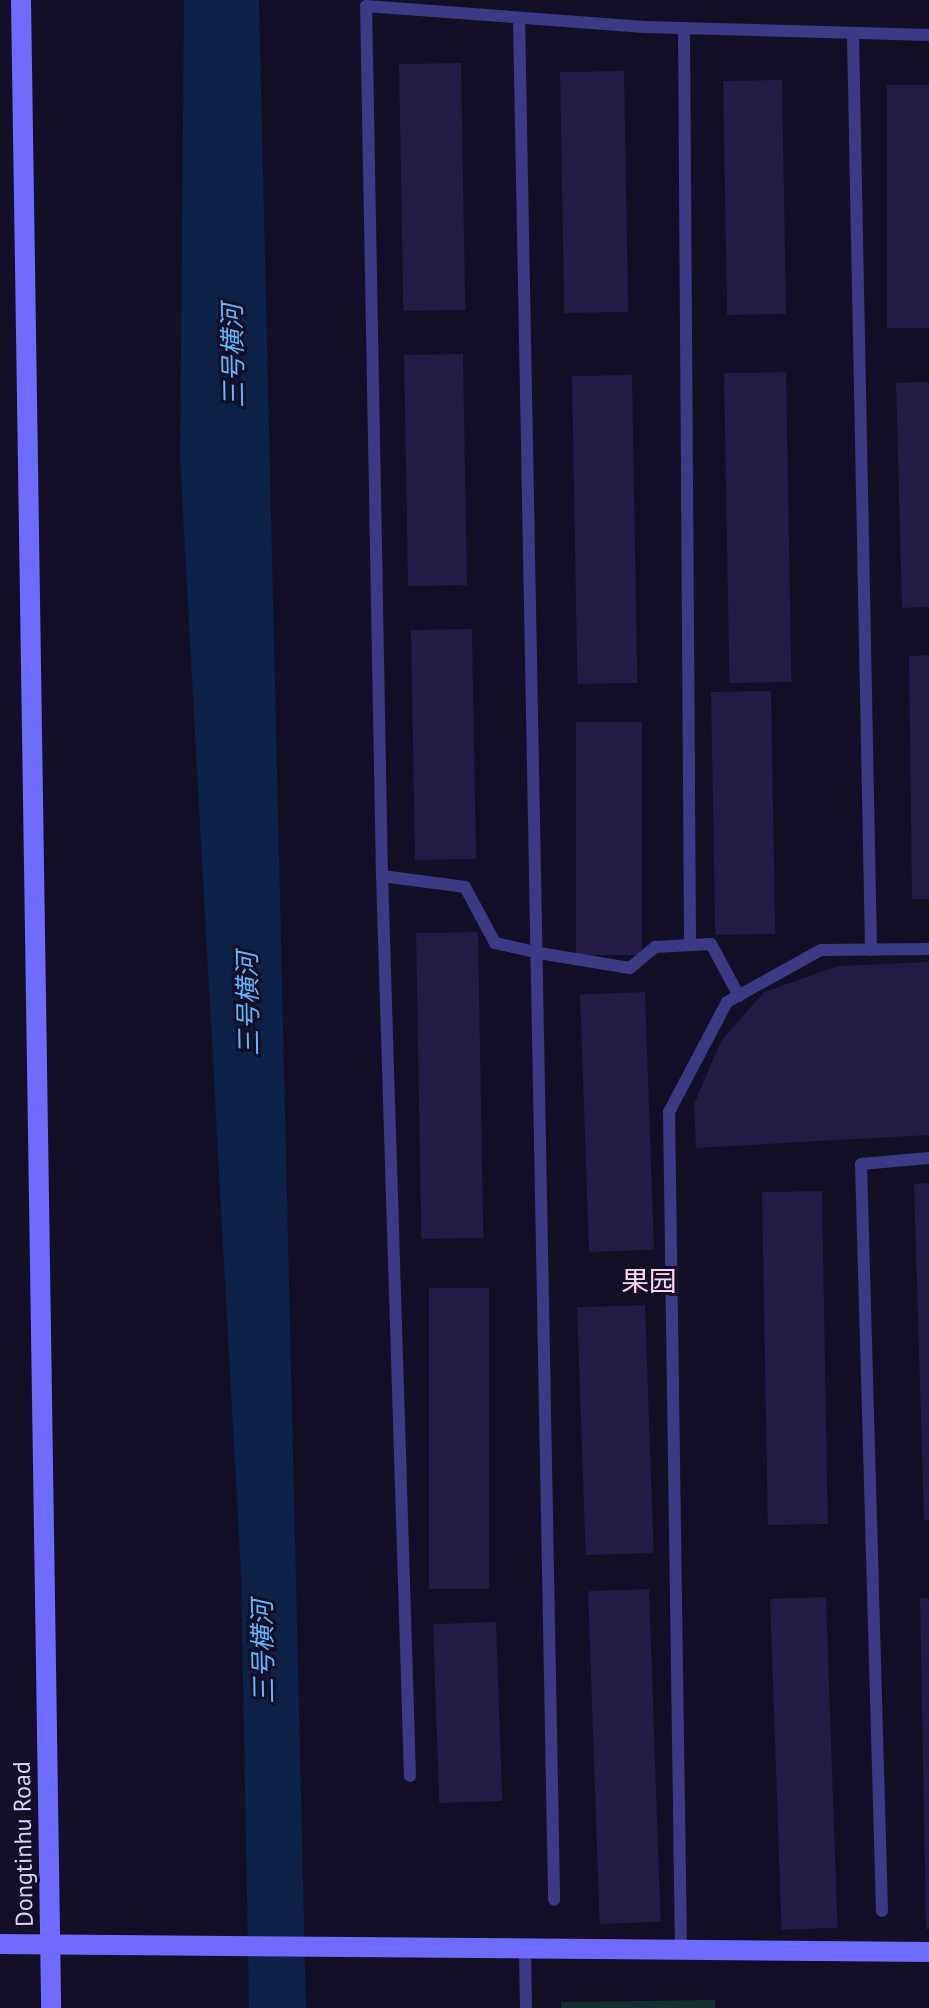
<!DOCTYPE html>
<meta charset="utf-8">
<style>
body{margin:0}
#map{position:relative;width:929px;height:2008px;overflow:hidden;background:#130f26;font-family:"PT Sans","Noto Sans SC",sans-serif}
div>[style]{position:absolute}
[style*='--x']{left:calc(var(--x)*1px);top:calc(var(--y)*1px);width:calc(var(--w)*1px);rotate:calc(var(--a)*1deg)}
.green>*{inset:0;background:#12302f}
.water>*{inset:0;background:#0c2248}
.building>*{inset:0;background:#241b47;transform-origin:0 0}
.lane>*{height:12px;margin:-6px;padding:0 6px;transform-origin:6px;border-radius:6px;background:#3d3a85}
.secondary>*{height:20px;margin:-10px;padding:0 10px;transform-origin:10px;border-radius:10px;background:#6f6bff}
span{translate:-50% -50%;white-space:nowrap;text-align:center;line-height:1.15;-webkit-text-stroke:6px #130f26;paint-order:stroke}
.street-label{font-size:24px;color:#d9d4ff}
.water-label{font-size:26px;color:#62b6ff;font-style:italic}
.quarter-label{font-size:28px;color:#ffd6f0}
</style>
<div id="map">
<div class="green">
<div style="clip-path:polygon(715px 2000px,715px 2008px,561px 2008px,561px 2002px)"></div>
</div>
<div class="water">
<div style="clip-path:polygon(184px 0,259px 0,306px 2008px,249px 2008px,241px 1575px,180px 459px)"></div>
</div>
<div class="building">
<div style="left:461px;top:63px;width:247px;height:62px;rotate:89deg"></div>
<div style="left:624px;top:71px;width:241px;height:64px;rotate:89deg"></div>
<div style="left:782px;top:80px;width:234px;height:59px;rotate:89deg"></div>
<div style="left:929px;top:85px;width:243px;height:42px;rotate:90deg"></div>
<div style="left:463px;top:354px;width:231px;height:59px;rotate:89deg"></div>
<div style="left:786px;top:372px;width:310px;height:62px;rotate:89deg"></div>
<div style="left:632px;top:375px;width:308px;height:60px;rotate:89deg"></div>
<div style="clip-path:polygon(929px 382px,929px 607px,902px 608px,896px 383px)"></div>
<div style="left:472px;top:629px;width:230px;height:61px;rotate:89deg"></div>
<div style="clip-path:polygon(929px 655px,929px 899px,912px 899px,909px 656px)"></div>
<div style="left:771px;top:691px;width:243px;height:60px;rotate:89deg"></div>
<div style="left:576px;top:722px;width:66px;height:233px"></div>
<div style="left:478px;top:932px;width:306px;height:62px;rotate:89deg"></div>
<div style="clip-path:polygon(929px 962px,929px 1135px,696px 1148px,694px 1104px,721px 1041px,764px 992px,838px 966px)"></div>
<div style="left:645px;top:992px;width:258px;height:65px;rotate:88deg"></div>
<div style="clip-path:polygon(929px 1183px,929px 1520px,924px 1520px,914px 1184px)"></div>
<div style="left:822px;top:1191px;width:333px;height:60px;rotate:89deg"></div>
<div style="left:489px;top:1288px;width:301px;height:60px;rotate:90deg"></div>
<div style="left:645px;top:1305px;width:248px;height:68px;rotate:88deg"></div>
<div style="left:649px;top:1589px;width:333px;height:61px;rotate:88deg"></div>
<div style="left:826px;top:1597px;width:331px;height:56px;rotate:88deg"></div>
<div style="clip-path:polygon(920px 1598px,929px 1598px,929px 1929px,926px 1929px)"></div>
<div style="left:496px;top:1622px;width:179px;height:63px;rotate:88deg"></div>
</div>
<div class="lane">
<div style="--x:519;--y:18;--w:1882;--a:88.93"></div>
<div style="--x:684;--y:29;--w:916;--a:89.62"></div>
<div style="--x:853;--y:35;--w:915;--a:88.87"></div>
<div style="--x:382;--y:876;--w:870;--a:-91.05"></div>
<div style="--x:366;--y:6;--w:279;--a:4.3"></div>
<div style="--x:644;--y:27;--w:285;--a:1.6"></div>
<div style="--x:410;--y:1776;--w:900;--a:-91.78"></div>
<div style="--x:382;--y:876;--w:84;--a:7.5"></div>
<div style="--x:465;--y:887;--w:64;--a:61.8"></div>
<div style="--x:495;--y:943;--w:45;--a:12.8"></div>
<div style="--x:539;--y:953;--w:92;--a:9.4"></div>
<div style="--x:630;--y:968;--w:33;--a:-40"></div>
<div style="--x:655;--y:947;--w:56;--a:-3.1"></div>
<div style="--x:711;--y:944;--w:59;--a:61.7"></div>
<div style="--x:882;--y:1911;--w:747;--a:-91.61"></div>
<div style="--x:861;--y:1164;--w:68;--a:-5"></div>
<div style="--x:681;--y:1949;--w:837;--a:-90.82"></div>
<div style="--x:669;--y:1112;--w:124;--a:-62.2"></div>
<div style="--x:727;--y:1002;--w:107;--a:-29"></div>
<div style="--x:821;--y:950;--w:108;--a:-0.5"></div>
<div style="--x:525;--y:1950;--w:58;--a:89"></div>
</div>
<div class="secondary">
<div style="--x:21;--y:0;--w:2008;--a:89.14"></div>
<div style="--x:0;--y:1944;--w:929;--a:0.49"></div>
</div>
<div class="street-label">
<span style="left:23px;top:1844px;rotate:-91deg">Dongtinhu Road</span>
</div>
<div class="water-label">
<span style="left:233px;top:356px;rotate:-91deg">三号横河</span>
<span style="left:248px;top:1004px;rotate:-91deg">三号横河</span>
<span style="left:263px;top:1652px;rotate:-91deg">三号横河</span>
</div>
<div class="quarter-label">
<span style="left:649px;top:1281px">果园</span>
</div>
</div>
